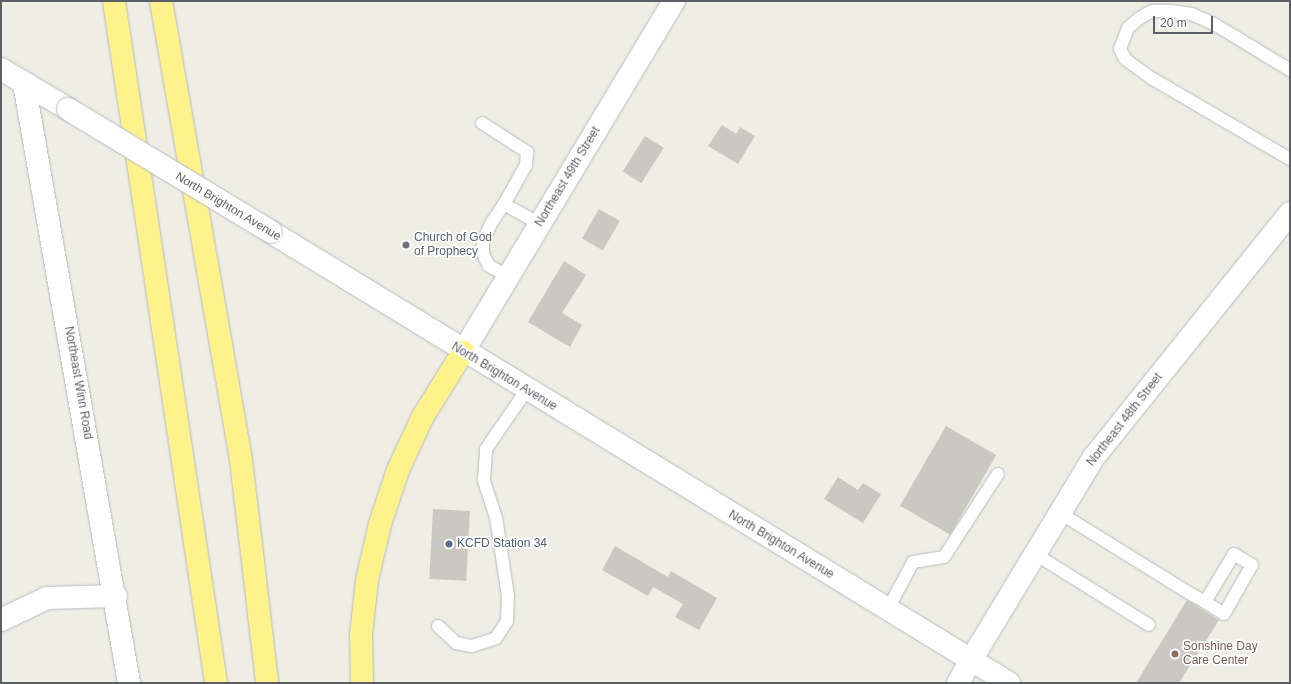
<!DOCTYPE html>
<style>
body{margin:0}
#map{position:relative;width:1291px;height:684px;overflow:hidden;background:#efeee4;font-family:Helvetica,sans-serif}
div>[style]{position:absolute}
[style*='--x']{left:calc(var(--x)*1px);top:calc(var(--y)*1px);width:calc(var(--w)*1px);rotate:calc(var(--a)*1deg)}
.building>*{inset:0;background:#cac8c1;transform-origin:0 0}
.roads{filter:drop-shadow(0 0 1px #b9bbc0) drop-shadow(0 0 1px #b9bbc0)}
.lane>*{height:12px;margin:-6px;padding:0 6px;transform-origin:6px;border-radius:6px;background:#fff}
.street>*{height:22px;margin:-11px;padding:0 11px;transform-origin:11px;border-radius:11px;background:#fff}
.secondary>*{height:22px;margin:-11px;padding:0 11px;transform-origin:11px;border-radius:11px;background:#fff}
.highway>*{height:22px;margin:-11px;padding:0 11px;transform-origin:11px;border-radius:11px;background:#fef28c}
.bridges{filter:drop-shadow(0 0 1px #b9bcc2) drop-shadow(0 0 1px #b9bcc2)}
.secondary-bridge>*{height:22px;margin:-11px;padding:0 11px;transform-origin:11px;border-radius:11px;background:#fff}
.dots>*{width:11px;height:11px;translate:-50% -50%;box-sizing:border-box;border:2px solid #fff;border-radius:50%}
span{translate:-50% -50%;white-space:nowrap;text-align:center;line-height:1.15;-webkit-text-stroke:3.5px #fff;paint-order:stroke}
.street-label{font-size:12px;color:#5c5f65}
.worship-label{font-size:12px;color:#5b616d}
.left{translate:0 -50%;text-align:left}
.service-label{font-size:12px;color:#4e5e75}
.education-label{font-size:12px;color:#785e54}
.frame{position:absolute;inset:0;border:2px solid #5c5f65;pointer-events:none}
.scale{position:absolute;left:1153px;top:16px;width:60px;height:18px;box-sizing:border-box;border:2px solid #5c5f65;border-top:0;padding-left:5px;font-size:12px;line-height:14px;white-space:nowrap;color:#5c5f65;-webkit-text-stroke:3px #fff;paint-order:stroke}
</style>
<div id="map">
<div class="building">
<div style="clip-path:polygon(722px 125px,736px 134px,740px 127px,755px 136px,738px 164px,708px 146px)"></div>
<div style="left:645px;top:136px;width:22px;height:42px;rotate:32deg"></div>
<div style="left:599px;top:209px;width:24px;height:34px;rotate:30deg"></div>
<div style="clip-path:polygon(564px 261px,586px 275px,562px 313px,582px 325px,570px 347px,528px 322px)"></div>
<div style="left:946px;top:426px;width:58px;height:92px;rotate:30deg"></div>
<div style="clip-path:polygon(838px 477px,858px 490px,863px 483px,881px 494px,863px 523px,824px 499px)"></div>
<div style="left:433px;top:509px;width:37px;height:70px;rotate:3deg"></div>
<div style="clip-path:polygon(615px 546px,668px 577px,671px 571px,717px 598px,699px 630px,675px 617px,683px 604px,653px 587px,648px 596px,602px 570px)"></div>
<div style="clip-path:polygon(1187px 600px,1219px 620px,1179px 683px,1136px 683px)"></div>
</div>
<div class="roads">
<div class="lane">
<div style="--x:1290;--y:70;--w:89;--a:-148.8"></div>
<div style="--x:1214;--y:24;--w:24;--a:-156"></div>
<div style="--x:1192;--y:14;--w:22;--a:-172"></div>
<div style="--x:1170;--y:11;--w:18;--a:180"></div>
<div style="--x:1152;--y:11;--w:16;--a:150"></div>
<div style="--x:1138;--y:19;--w:13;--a:138"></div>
<div style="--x:1128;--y:28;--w:22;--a:111"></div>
<div style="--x:1120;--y:49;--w:11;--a:63"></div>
<div style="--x:1125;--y:59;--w:34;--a:36"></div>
<div style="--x:1153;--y:79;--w:159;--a:30.3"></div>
<div style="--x:482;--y:123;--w:54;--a:32.8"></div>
<div style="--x:527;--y:152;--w:13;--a:94"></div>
<div style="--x:526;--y:165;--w:45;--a:119.4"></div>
<div style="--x:508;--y:276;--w:21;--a:-152"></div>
<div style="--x:489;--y:266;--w:13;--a:-117"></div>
<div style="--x:483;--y:254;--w:13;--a:-90"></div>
<div style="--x:483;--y:241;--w:21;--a:-65"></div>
<div style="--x:492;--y:222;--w:22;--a:-56"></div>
<div style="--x:504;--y:204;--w:41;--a:29.1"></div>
<div style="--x:1060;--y:513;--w:152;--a:31.8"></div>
<div style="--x:1189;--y:593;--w:18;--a:29"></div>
<div style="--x:1205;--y:602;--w:22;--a:32"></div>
<div style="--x:1224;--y:614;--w:56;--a:-60.3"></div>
<div style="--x:1252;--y:565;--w:21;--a:-149"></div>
<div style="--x:1234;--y:554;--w:56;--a:121.1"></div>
<div style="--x:1035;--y:554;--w:134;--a:31.9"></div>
<div style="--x:888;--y:609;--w:53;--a:-62"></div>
<div style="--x:913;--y:562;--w:31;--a:-9"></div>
<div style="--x:944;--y:557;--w:99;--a:-57"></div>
<div style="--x:438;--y:626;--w:25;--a:43"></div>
<div style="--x:456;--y:643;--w:16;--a:11"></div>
<div style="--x:472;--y:646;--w:25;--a:-18"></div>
<div style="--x:496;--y:638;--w:20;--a:-57"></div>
<div style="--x:507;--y:621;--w:25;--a:-88"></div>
<div style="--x:508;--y:596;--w:79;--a:-98.7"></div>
<div style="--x:496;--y:518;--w:40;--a:-108"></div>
<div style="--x:484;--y:480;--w:31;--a:-86"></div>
<div style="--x:486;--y:449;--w:70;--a:-55.4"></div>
</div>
<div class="street">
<div style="--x:24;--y:83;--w:609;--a:80.07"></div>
<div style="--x:463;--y:352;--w:410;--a:-59"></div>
<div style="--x:1;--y:620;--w:51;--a:-25.6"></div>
<div style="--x:47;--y:598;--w:69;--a:-1.7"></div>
<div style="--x:958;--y:683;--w:26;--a:-61"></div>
</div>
<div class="secondary">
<div style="--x:1;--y:69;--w:78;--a:30.8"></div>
<div style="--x:271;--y:232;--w:865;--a:31.43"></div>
<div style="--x:971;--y:660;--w:237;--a:-58.8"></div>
<div style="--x:1094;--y:457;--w:313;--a:-51.2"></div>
</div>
<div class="highway">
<div style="--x:114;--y:1;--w:690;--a:81.49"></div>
<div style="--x:161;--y:1;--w:466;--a:80.1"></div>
<div style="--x:241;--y:460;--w:225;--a:83.3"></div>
<div style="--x:362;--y:683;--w:48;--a:-91.2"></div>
<div style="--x:361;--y:635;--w:55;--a:-83.8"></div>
<div style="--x:367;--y:580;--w:57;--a:-76.9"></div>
<div style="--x:380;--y:524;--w:57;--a:-71.6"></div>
<div style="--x:398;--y:470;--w:57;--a:-65.2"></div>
<div style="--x:422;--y:418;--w:78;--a:-58.2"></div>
</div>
</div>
<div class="bridges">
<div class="secondary-bridge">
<div style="--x:68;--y:109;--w:237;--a:31.2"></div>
</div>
</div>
<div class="dots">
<div style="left:406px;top:245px;background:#6b7280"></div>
<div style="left:449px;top:544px;background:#5c6f8a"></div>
<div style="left:1175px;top:654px;background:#8d6e63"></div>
</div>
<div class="street-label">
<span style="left:568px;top:177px;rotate:-59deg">Northeast 49th Street</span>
<span style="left:228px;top:207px;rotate:31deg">North Brighton Avenue</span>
<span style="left:504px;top:377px;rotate:31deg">North Brighton Avenue</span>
<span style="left:78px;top:383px;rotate:80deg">Northeast Winn Road</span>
<span style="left:1125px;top:420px;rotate:-52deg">Northeast 48th Street</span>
<span style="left:781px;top:545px;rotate:31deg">North Brighton Avenue</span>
</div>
<div class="worship-label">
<span class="left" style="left:414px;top:245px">Church of God<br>of Prophecy</span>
</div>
<div class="service-label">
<span class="left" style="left:457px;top:544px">KCFD Station 34</span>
</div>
<div class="education-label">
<span class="left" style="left:1183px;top:654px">Sonshine Day<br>Care Center</span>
</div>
<div class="frame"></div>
<div class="scale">20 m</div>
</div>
